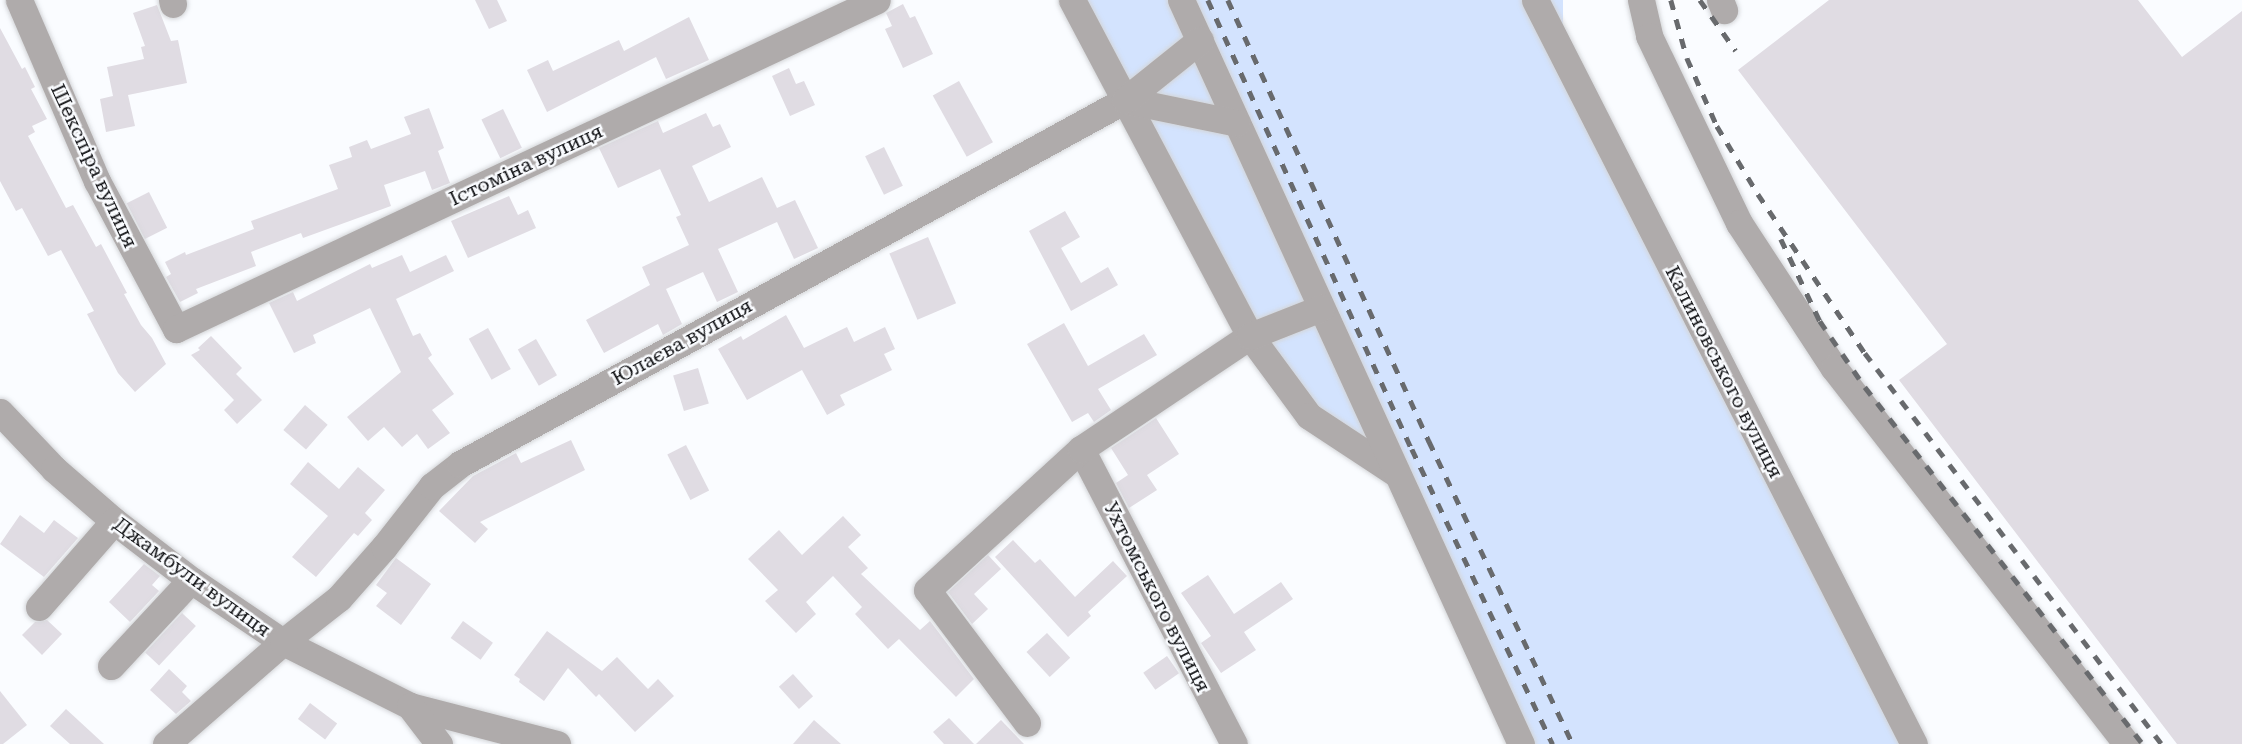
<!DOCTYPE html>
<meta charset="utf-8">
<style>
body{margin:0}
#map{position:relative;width:2242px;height:744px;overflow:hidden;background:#fafcff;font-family:"Roboto Serif",serif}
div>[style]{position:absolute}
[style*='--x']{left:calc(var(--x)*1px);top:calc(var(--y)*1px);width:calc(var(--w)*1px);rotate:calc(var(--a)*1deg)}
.green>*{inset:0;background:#d3e3fe;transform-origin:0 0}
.building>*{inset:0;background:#e0dce3;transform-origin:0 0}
.roads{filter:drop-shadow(0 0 2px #d4d6d9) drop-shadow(0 0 2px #d4d6d9)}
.minor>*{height:27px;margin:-13.5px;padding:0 13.5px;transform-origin:13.5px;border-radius:13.5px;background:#afabab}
.rail>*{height:4.5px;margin-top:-2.25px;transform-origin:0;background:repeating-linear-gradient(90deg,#686a6d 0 10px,transparent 0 20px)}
span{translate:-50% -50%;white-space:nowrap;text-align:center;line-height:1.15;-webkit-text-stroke:5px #fafcff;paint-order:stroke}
.street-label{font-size:20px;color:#0e0f12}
</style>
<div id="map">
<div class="green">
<div style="clip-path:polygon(1085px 0,1522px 0,1901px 744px,1533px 744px,1405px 470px,1316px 409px,1263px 339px)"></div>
<div style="left:1547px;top:0;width:16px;height:835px"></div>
</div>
<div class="building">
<div style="clip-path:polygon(475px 0,497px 0,507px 21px,489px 29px)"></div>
<div style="clip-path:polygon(1829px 0,2138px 0,2182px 57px,2242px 11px,2242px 744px,2177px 744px,1899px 380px,1947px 344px,1738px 70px)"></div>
<div style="clip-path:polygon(903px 4px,910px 18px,915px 16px,933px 54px,903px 68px,885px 29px,892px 26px,886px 13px)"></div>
<div style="clip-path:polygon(157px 5px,171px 41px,178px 40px,187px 83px,128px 95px,135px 126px,106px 132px,100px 99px,113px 96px,107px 67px,144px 59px,141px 47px,145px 46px,133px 13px)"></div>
<div style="clip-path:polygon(689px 17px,709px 60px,666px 79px,656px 57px,547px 112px,527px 70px,548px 60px,553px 71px,619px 40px,624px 51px)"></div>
<div style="clip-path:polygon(0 28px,22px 69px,25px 67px,35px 87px,31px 89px,47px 119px,32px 126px,35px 132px,28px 136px,66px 208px,73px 205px,96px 247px,101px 244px,127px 293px,124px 294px,141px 325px,152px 338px,166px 364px,135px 392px,118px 373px,87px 314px,94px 311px,61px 250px,48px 256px,22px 208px,16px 211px,0 181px)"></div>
<div style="clip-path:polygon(789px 68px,796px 84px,804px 81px,815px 105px,790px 116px,772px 76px)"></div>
<div style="left:959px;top:81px;width:70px;height:30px;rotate:61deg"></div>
<div style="clip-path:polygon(429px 108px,444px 148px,438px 151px,450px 183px,432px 190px,425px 171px,384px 185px,391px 206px,303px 238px,301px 233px,251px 252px,256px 266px,196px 289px,198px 293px,180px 302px,166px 277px,171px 274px,165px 262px,185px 252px,186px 255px,254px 229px,251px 221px,338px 189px,329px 165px,352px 157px,349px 147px,367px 140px,371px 149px,411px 134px,404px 117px)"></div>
<div style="left:503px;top:109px;width:43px;height:24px;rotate:64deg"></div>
<div style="clip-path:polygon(706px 113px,713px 127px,720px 124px,731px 147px,692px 166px,709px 202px,762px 177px,777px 208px,795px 200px,818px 248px,794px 259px,777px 222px,718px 249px,738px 292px,717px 302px,703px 272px,666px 289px,682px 324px,663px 335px,658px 324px,604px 353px,586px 320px,650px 285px,642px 267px,689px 245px,676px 217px,681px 215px,660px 169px,618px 188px,599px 148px,658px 121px,663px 133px)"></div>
<div style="left:884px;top:147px;width:43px;height:21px;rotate:64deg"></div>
<div style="left:149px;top:192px;width:40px;height:25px;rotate:63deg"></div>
<div style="clip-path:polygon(509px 196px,518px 215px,528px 210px,536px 228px,468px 258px,451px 221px)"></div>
<div style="clip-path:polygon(1065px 211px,1080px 237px,1061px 248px,1081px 283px,1108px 267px,1118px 285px,1071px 311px,1029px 231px)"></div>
<div style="left:928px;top:237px;width:72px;height:42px;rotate:67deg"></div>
<div style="clip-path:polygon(402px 255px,410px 272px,446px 255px,454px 271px,396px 299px,413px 336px,420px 333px,432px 355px,428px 358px,454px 394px,432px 410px,450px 433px,428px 449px,417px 434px,402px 447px,384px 427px,368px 441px,347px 417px,401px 372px,370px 308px,313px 335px,316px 343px,294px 353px,269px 303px,293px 292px,297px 301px,370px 264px,372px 268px)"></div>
<div style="clip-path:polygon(786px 315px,804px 348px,847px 327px,854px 342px,885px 327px,895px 349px,884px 354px,892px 370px,840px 395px,845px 405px,827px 415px,802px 370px,747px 400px,718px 349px,741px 336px,743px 340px)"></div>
<div style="clip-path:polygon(1064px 323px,1088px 366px,1144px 334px,1157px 355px,1098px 389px,1111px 410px,1094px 422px,1088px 413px,1072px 422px,1027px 344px)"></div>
<div style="left:488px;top:328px;width:47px;height:22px;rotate:61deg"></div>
<div style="clip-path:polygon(211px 336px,242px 368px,236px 374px,262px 400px,237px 424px,224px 410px,234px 400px,191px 355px,200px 350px,198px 348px)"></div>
<div style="left:536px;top:339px;width:42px;height:21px;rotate:60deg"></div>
<div style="left:698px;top:368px;width:37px;height:26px;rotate:73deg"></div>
<div style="left:305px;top:405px;width:30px;height:33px;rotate:41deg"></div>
<div style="clip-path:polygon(1156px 418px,1179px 454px,1147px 475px,1157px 490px,1129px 508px,1116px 483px,1128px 475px,1111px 448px)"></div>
<div style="clip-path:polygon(571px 440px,585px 470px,480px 522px,488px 529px,475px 543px,439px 511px,473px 476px,516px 453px,521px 463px)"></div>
<div style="left:686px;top:445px;width:51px;height:21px;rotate:63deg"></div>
<div style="clip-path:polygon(308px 462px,339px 489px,358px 467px,385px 490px,365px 513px,372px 520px,358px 536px,354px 533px,316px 577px,292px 557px,328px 516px,290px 484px)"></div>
<div style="clip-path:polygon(20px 515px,44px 533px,54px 520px,78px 538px,44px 577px,0 544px)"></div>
<div style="clip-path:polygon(843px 516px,861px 535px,848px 547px,868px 568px,861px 574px,920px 630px,930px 621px,974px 679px,956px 697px,899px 639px,888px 649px,855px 614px,862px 607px,833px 576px,806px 602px,816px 614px,796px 633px,765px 601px,778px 590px,748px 559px,779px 530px,802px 555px)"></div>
<div style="clip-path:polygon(1013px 540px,1035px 563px,1040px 559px,1075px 597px,1113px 561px,1127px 576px,1088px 612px,1091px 616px,1068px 637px,995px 557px)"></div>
<div style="clip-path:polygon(988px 555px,1001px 569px,974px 594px,988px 609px,972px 624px,948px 592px)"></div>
<div style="clip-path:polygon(396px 558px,431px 584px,401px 625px,376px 606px,387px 593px,376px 585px)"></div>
<div style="clip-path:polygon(144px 564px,160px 576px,152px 585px,159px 591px,130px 622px,109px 602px)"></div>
<div style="clip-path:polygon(1208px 575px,1234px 614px,1281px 582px,1293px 599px,1244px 632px,1256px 650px,1221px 673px,1201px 643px,1211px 636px,1181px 593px)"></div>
<div style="left:182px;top:613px;width:19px;height:54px;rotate:43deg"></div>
<div style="clip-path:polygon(47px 620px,62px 634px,42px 655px,22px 635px,35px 622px)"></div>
<div style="left:463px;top:621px;width:37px;height:21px;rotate:36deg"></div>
<div style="clip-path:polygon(547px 631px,602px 671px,617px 657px,648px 689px,658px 679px,674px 696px,635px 732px,599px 694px,596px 697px,568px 668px,544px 701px,519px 682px,520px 679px,514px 675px)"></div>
<div style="left:1047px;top:633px;width:34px;height:28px;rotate:47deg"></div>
<div style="left:1167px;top:656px;width:21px;height:29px;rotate:55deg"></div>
<div style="clip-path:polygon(169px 669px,187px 686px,182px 692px,191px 701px,176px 714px,150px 690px)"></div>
<div style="left:793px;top:674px;width:30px;height:19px;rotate:48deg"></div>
<div style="clip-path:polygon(0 691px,27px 725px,3px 744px,0 744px)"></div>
<div style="left:310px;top:703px;width:34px;height:20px;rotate:37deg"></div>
<div style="clip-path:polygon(66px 709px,104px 744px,70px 744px,50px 726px)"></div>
<div style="clip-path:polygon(949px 718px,974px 744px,944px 744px,933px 732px)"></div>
<div style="clip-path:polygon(814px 720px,841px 744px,793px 744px)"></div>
<div style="clip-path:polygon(1001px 720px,1024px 744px,976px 744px)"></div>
</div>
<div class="roads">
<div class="minor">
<div style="--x:19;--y:0;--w:197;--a:66.7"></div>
<div style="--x:97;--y:181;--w:168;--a:61.9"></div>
<div style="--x:176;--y:329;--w:774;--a:-25.14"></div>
<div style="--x:172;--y:0;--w:4;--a:76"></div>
<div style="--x:1072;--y:0;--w:380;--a:62.1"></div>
<div style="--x:1250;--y:336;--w:99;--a:53.6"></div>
<div style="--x:1309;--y:416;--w:105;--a:33.4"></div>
<div style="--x:1181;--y:0;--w:818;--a:65.44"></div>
<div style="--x:1535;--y:0;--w:835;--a:63.01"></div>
<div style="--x:1641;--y:0;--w:37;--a:77"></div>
<div style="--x:1649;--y:36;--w:208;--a:64.3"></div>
<div style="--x:1739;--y:223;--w:173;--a:56.8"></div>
<div style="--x:1834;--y:368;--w:477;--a:52.1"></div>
<div style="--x:1720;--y:0;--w:11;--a:68"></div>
<div style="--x:1125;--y:100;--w:114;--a:11.6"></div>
<div style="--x:0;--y:412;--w:79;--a:46.5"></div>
<div style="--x:54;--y:469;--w:79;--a:40.9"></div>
<div style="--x:114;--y:521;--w:97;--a:37.5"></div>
<div style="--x:191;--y:580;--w:111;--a:34"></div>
<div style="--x:283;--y:642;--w:142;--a:26.7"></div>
<div style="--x:410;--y:706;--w:152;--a:14.5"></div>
<div style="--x:1081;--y:449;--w:332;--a:62.6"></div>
<div style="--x:39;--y:607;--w:114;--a:-48.9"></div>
<div style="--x:111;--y:666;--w:117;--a:-47.1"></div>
<div style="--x:410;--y:706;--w:48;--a:52.7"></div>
<div style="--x:1027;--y:723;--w:166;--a:-126.9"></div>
<div style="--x:927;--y:590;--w:209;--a:-42.5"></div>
<div style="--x:1081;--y:449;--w:203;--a:-33.8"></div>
<div style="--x:1250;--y:336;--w:76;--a:-21.5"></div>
<div style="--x:166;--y:744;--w:155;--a:-41.1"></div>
<div style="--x:283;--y:642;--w:71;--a:-38.2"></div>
<div style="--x:339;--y:598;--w:68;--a:-48.6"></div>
<div style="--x:384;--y:547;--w:78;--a:-51.8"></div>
<div style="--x:432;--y:486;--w:36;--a:-38"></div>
<div style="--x:460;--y:464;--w:758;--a:-28.69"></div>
<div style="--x:1125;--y:100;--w:96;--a:-38.7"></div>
</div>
</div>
<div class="rail">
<div style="--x:1208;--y:0;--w:493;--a:65.6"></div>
<div style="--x:1412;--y:449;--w:327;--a:64.5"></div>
<div style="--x:1228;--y:0;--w:485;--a:65.5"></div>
<div style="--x:1429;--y:441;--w:335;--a:64.6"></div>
<div style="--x:1671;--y:0;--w:60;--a:74.6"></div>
<div style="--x:1687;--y:58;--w:74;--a:66.2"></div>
<div style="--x:1717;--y:126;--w:79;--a:58.9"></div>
<div style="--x:1758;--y:194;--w:192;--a:56.1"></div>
<div style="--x:1865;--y:353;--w:491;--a:52.8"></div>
<div style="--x:1700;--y:0;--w:62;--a:54.8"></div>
<div style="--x:1781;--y:239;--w:91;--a:64.6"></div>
<div style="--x:1820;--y:321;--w:80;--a:55.7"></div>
<div style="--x:1865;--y:387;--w:452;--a:52.1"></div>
</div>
<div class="street-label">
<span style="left:526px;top:165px;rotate:-25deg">Істоміна вулиця</span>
<span style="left:94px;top:166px;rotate:65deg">Шекспіра вулиця</span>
<span style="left:682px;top:342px;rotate:-29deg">Юлаєва вулиця</span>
<span style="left:1724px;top:372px;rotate:63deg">Калиновського вулиця</span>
<span style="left:192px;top:577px;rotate:36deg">Джамбули вулиця</span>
<span style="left:1157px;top:597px;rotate:63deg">Ухтомського вулиця</span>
</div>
</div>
